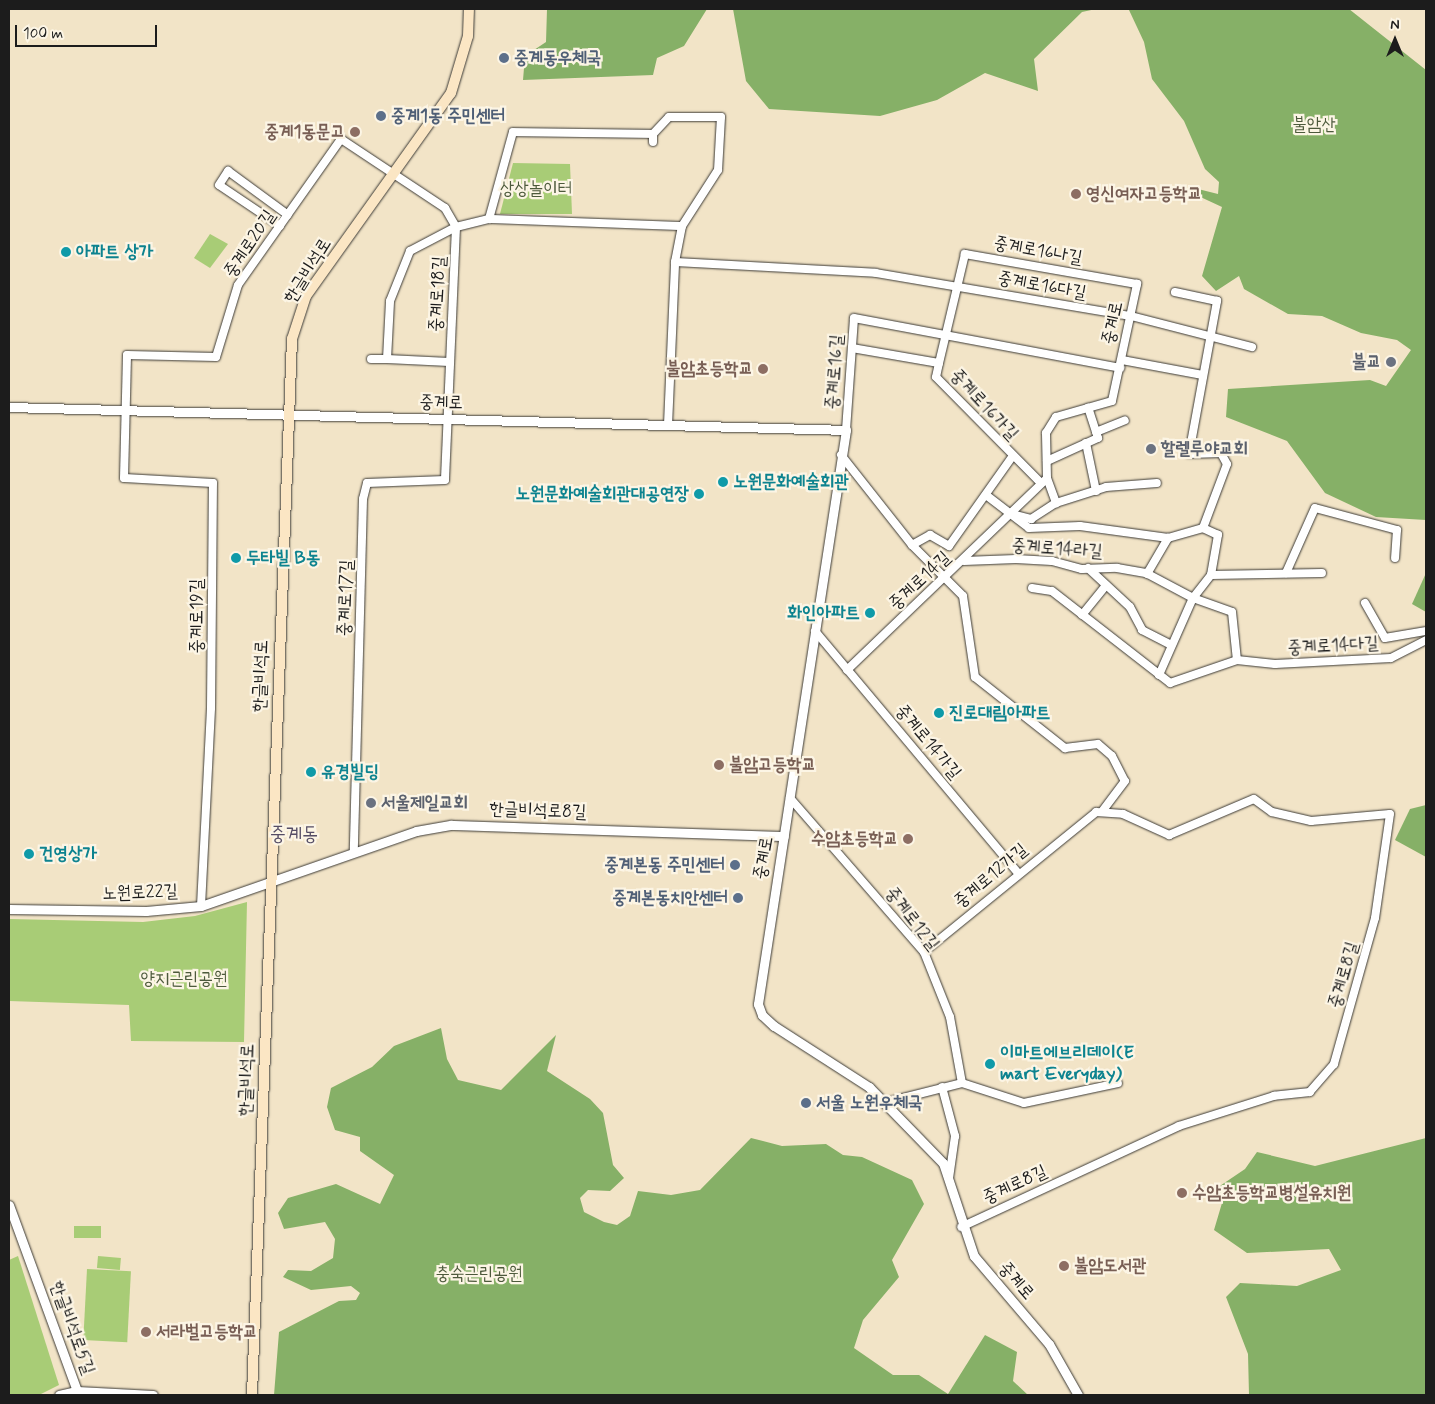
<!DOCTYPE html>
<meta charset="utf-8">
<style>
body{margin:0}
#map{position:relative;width:1435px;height:1404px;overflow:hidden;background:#f2e4c7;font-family:Mynerve,"Poor Story",sans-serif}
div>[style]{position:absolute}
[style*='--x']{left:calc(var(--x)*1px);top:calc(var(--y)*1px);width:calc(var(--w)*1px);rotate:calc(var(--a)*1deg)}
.green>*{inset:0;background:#a8cc76;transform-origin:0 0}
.forest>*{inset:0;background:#86b067}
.roads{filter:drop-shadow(0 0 1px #3c3a36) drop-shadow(0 0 1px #3c3a36)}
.minor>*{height:8px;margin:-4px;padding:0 4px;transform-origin:4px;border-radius:4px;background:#fff}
.tertiary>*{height:9px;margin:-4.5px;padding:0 4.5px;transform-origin:4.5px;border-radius:4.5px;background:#fff}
.secondary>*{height:10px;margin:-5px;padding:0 5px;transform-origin:5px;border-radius:5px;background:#fbe6c4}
.dots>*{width:14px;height:14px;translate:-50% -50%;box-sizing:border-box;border:2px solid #fcf5e5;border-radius:50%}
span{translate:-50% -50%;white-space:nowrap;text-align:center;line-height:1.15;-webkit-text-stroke:4.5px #fcf5e5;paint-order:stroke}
.service-label{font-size:18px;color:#4e5e75;font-weight:700}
.left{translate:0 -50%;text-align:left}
.right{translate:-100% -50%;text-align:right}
.park-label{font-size:18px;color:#4d5a3c}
.education-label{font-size:18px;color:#785e54;font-weight:700}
.street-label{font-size:18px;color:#1c1c1c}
.culture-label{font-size:18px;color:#0d838f;font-weight:700}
.worship-label{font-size:18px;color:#5b616d;font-weight:700}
.quarter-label{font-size:20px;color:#554d65}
.frame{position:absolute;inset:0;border:10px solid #1c1c1c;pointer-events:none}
.north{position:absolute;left:1370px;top:15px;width:50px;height:50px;-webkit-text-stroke:4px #fcf5e5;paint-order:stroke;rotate:0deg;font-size:14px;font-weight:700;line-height:20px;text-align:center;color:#1c1c1c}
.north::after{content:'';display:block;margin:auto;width:18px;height:22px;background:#1c1c1c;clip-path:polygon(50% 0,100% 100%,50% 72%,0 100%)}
.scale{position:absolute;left:15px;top:25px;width:142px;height:22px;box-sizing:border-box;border:2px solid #1c1c1c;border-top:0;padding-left:6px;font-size:15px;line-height:18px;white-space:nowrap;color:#1c1c1c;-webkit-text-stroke:4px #fcf5e5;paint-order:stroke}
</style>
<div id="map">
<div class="green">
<div style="clip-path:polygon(513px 163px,570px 164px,572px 214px,500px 214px)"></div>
<div style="clip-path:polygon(210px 234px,228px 244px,210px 268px,194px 258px)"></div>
<div style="clip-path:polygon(247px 902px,244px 1042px,131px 1041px,129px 1005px,9px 1001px,9px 919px,143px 922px,195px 916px)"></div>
<div style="left:74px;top:1226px;width:27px;height:12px"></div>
<div style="clip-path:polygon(18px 1256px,59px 1385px,39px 1395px,9px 1395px,9px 1260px)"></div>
<div style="left:98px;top:1256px;width:23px;height:12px;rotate:5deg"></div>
<div style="left:87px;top:1269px;width:44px;height:71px;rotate:3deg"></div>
</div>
<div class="forest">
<div style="clip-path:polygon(547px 9px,707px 9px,684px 46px,657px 58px,653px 75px,523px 80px,525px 56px,546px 42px)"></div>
<div style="clip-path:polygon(733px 9px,1096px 9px,1082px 12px,1034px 59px,1038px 91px,985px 73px,937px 100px,880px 116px,769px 109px,746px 81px)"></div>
<div style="clip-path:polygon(1123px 9px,1349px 9px,1426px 70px,1426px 520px,1376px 517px,1325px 493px,1287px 441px,1226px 417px,1228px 389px,1370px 380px,1386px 386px,1411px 350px,1397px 340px,1361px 333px,1322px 316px,1288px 314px,1244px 289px,1239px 276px,1216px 291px,1202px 276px,1222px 207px,1194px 194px,1198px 189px,1218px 194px,1219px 182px,1205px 169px,1184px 121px,1152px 79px,1144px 42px,1129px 10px)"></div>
<div style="clip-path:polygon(1426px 573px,1426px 612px,1412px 604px)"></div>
<div style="clip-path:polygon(1426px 805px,1426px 857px,1395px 840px,1410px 809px)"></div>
<div style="clip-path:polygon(441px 1028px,447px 1059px,458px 1080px,501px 1090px,556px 1035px,547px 1071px,590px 1099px,603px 1113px,613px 1165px,624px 1178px,610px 1191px,588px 1190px,580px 1198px,584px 1212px,604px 1222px,617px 1225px,630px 1216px,638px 1191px,671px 1195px,700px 1190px,751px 1138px,782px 1146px,826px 1144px,843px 1155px,862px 1157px,912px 1180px,924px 1204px,892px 1260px,899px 1277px,863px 1320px,854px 1348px,893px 1375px,919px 1375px,948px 1394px,985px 1335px,1017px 1352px,1013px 1381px,1028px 1395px,274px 1395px,279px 1332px,339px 1301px,356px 1300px,360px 1293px,351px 1286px,311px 1290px,283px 1277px,288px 1270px,311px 1271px,333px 1258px,335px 1239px,325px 1222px,284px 1229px,278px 1213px,288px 1198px,336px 1184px,380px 1204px,394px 1175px,360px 1151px,360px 1137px,335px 1130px,327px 1107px,331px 1088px,372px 1067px,394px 1046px)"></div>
<div style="clip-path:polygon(1426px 1138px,1426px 1395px,1249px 1395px,1248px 1354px,1226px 1297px,1240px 1283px,1297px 1286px,1341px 1270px,1329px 1249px,1247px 1253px,1214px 1230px,1222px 1203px,1208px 1194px,1245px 1169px,1257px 1152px,1315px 1166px)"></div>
</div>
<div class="roads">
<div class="minor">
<div style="--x:653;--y:142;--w:8;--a:-90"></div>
<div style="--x:653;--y:134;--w:23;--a:-47"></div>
<div style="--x:669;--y:117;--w:52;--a:0"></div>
<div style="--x:721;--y:117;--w:53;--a:93.2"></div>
<div style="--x:718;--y:170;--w:67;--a:122.7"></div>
<div style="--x:682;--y:226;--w:37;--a:101"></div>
<div style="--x:489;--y:219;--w:193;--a:2.1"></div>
<div style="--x:280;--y:226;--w:73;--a:-146.1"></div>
<div style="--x:219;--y:185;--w:17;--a:-57"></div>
<div style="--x:228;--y:171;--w:74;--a:36.3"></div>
<div style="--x:852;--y:348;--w:88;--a:9.8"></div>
<div style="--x:939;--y:363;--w:14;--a:102"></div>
<div style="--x:936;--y:377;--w:149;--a:45.3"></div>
<div style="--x:371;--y:359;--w:16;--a:0"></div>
<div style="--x:1122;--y:360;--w:82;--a:10.5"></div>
<div style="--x:449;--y:362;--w:62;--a:-177.2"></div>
<div style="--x:387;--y:359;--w:58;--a:-87"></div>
<div style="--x:390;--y:301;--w:54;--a:-68.2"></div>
<div style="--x:410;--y:251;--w:52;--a:-27.6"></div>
<div style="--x:456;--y:227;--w:34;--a:-14"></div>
<div style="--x:489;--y:219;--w:90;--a:-74.6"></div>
<div style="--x:513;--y:132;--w:140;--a:0.8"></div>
<div style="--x:668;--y:425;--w:163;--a:-87.5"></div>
<div style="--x:675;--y:262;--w:201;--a:3.1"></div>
<div style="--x:876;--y:273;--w:259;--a:9.6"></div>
<div style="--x:1131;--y:316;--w:125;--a:14.4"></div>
<div style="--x:846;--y:430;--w:112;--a:-85.9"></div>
<div style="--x:854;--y:318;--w:271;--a:10.6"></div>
<div style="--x:1096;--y:432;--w:31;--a:-22"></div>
<div style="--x:1086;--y:443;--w:49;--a:78.2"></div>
<div style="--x:841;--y:455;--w:115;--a:51.7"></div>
<div style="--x:912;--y:545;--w:72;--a:45"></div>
<div style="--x:963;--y:596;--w:82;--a:81.6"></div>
<div style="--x:975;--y:677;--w:115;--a:38.3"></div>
<div style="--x:1065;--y:748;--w:33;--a:-7"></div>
<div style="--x:1098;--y:744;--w:18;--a:41"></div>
<div style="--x:1112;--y:756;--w:28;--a:63"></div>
<div style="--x:1125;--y:781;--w:38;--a:127"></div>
<div style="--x:1047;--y:461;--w:56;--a:-24.3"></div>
<div style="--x:1098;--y:438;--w:32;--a:-108"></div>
<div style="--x:1047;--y:478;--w:27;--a:70"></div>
<div style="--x:986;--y:495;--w:54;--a:37.5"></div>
<div style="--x:1029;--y:528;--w:51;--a:-2.2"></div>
<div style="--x:1080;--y:526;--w:89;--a:7.8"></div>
<div style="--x:1168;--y:538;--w:36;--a:-16"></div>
<div style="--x:1203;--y:528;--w:68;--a:-69.4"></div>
<div style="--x:1227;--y:464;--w:13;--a:-119"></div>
<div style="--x:1221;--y:453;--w:32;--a:178"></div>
<div style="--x:1189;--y:454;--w:156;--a:-79.6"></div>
<div style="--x:1217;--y:301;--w:43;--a:-167.9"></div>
<div style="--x:1016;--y:515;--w:16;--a:15"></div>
<div style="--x:1031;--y:519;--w:30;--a:-33"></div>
<div style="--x:1056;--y:503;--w:52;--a:-17.7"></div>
<div style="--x:1106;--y:487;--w:51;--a:-4.5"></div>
<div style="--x:912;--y:545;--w:21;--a:-29"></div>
<div style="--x:930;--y:535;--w:22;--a:30"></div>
<div style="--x:949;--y:546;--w:109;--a:-54.7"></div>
<div style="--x:964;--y:561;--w:52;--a:-2.2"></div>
<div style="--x:1016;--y:559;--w:36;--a:3"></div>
<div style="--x:1052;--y:561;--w:31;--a:15"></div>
<div style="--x:1082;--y:569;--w:35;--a:-2"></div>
<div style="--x:1117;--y:568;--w:29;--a:10"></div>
<div style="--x:1146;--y:573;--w:53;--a:28"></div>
<div style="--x:1193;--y:598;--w:29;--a:-52"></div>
<div style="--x:1211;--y:575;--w:41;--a:-80.1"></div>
<div style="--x:1218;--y:535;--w:17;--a:-155"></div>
<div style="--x:1088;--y:568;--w:57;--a:42.9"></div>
<div style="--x:1130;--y:607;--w:26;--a:62"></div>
<div style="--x:1142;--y:630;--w:31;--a:27"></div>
<div style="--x:1286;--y:573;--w:71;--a:-66"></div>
<div style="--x:1315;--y:508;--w:85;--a:15"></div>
<div style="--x:1397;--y:530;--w:28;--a:94"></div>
<div style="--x:1147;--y:574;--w:42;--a:-59.7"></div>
<div style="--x:1211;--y:575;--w:111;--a:-1"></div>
<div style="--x:1032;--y:588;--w:20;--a:9"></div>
<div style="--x:1052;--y:591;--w:150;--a:37.9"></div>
<div style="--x:1170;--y:683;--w:71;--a:-18.9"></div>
<div style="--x:1237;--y:660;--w:38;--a:6"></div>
<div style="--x:1275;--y:664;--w:116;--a:-3"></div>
<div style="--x:1391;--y:658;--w:39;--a:-27"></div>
<div style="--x:1365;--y:603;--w:40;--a:60.3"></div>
<div style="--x:1385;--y:638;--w:42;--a:-9.7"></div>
<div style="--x:1082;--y:615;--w:38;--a:-51"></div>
<div style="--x:815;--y:631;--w:316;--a:50"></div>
<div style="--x:847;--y:670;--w:277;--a:-43.8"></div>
<div style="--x:1047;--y:478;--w:45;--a:-91.3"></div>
<div style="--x:1046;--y:433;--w:19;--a:-58"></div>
<div style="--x:1056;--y:417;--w:58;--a:-15.9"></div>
<div style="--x:1112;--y:401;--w:120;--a:-77.9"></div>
<div style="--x:1137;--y:284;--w:175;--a:-170.1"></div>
<div style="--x:965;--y:254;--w:112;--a:103.4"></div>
<div style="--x:1159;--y:675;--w:84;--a:-66.2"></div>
<div style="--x:1193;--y:598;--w:41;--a:19.7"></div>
<div style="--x:1232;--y:612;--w:48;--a:84.1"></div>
<div style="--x:790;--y:798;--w:204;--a:49"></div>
<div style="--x:924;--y:952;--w:70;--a:68.2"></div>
<div style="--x:950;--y:1017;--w:67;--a:79.7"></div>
<div style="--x:201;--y:906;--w:198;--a:-87.1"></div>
<div style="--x:211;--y:708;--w:225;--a:-89.5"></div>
<div style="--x:213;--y:483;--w:89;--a:-176.8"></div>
<div style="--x:124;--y:478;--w:123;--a:-88.6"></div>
<div style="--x:127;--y:355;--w:89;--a:1.3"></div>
<div style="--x:216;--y:357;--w:75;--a:-73"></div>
<div style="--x:238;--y:285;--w:179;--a:-54.8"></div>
<div style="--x:341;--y:139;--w:125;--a:33.6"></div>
<div style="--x:445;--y:208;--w:22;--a:60"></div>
<div style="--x:456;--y:227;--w:253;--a:92.5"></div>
<div style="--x:445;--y:480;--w:78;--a:177.8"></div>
<div style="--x:367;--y:483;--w:16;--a:104"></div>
<div style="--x:363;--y:499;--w:354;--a:91.5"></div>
<div style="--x:924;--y:952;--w:222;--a:-39.1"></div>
<div style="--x:1096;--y:812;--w:27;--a:4"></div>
<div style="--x:1123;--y:814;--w:51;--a:24.5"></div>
<div style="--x:1169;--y:835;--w:92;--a:-23"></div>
<div style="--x:1254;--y:799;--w:22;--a:36"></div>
<div style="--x:1272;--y:812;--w:40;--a:13"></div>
<div style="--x:1311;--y:821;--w:79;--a:-5.1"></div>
<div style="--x:1390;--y:814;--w:105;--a:98.2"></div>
<div style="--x:1375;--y:918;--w:152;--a:105.7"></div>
<div style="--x:1334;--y:1064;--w:37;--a:131"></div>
<div style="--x:1310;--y:1092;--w:36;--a:174"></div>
<div style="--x:1274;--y:1096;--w:100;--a:162.5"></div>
<div style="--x:1179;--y:1126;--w:240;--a:155.1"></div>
<div style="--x:942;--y:1087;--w:51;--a:75.1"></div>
<div style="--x:955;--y:1136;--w:42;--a:98.1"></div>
<div style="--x:887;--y:1102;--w:77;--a:-14.2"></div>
<div style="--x:962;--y:1083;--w:65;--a:17.9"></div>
<div style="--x:1024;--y:1103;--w:96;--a:-12"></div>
</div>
<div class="tertiary">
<div style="--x:9;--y:407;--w:837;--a:1.57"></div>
<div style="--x:846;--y:430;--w:581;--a:98.72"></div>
<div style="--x:758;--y:1004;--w:12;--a:70"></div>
<div style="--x:762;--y:1015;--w:16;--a:43"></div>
<div style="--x:774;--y:1026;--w:113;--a:32.7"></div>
<div style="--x:869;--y:1087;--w:106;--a:45.8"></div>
<div style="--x:943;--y:1163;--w:98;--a:71.6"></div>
<div style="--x:974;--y:1256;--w:116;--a:49.6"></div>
<div style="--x:1049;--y:1344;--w:59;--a:60.4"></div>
<div style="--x:9;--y:909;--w:137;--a:0.8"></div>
<div style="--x:146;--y:911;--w:55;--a:-5.2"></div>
<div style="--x:201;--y:906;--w:228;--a:-19.2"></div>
<div style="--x:416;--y:831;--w:36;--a:-10"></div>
<div style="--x:451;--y:825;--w:333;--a:1.9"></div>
<div style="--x:9;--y:1205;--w:198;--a:69.9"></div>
<div style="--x:59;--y:1395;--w:18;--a:-13"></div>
<div style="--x:77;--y:1391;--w:76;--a:3"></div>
</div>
<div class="secondary">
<div style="--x:252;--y:1395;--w:1057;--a:-87.83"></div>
<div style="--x:292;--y:339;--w:45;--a:-72"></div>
<div style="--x:306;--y:296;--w:249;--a:-54.5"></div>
<div style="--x:451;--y:93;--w:59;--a:-73.4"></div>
<div style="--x:468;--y:36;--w:27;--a:-88"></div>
</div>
</div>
<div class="dots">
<div style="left:504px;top:58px;background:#5c6f8a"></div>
<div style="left:381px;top:116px;background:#5c6f8a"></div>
<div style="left:355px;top:132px;background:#8d6e63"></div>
<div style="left:1076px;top:194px;background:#8d6e63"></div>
<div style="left:66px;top:252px;background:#0f9aa8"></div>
<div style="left:1391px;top:362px;background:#6b7280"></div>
<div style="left:763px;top:369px;background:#8d6e63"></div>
<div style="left:1151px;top:449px;background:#6b7280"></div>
<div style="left:723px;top:482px;background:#0f9aa8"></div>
<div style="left:699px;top:494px;background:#0f9aa8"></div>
<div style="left:236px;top:558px;background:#0f9aa8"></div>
<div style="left:870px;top:613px;background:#0f9aa8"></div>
<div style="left:939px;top:713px;background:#0f9aa8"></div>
<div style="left:719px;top:765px;background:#8d6e63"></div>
<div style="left:311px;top:772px;background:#0f9aa8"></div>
<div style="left:371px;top:803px;background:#6b7280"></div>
<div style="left:908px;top:839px;background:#8d6e63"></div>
<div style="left:29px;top:854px;background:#0f9aa8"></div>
<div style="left:735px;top:865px;background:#5c6f8a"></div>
<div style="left:738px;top:898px;background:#5c6f8a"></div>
<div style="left:990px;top:1064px;background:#0f9aa8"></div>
<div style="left:806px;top:1103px;background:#5c6f8a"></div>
<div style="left:1182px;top:1193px;background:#8d6e63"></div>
<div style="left:1064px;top:1266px;background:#8d6e63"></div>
<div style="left:146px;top:1332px;background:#8d6e63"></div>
</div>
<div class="service-label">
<span class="left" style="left:514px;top:58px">중계동우체국</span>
<span class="left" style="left:391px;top:116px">중계1동 주민센터</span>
<span class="right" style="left:725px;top:865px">중계본동 주민센터</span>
<span class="right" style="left:728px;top:898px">중계본동치안센터</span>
<span class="left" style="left:816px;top:1103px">서울 노원우체국</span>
</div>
<div class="park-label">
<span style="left:1314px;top:125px">불암산</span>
<span style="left:536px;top:189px">상상놀이터</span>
<span style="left:184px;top:979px">양지근린공원</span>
<span style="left:479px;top:1274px">충숙근린공원</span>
</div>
<div class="education-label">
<span class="right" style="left:345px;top:132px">중계1동문고</span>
<span class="left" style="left:1086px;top:194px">영신여자고등학교</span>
<span class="right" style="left:753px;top:369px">불암초등학교</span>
<span class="left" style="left:729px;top:765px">불암고등학교</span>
<span class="right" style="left:898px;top:839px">수암초등학교</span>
<span class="left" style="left:1192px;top:1193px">수암초등학교병설유치원</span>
<span class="left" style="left:1074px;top:1266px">불암도서관</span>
<span class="left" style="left:156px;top:1332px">서라벌고등학교</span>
</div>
<div class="street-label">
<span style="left:250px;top:244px;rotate:-56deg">중계로20길</span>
<span style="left:1038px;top:251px;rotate:10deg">중계로16나길</span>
<span style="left:308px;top:271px;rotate:-58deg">한글비석로</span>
<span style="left:1042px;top:286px;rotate:10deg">중계로16다길</span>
<span style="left:438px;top:294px;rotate:-87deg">중계로18길</span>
<span style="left:1113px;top:323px;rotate:-78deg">중계로</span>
<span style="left:835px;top:372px;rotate:-86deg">중계로16길</span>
<span style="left:441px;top:403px;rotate:1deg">중계로</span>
<span style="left:984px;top:405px;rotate:47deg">중계로16가길</span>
<span style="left:1057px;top:549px;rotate:4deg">중계로14라길</span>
<span style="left:920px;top:581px;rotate:-43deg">중계로14길</span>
<span style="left:346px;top:598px;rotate:-88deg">중계로17길</span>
<span style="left:197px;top:616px;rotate:-90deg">중계로19길</span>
<span style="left:1333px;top:646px;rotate:-3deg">중계로14다길</span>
<span style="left:261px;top:676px;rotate:-88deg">한글비석로</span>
<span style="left:928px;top:742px;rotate:50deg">중계로14가길</span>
<span style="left:538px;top:811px;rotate:2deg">한글비석로8길</span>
<span style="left:764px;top:858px;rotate:-80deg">중계로</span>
<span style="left:991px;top:876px;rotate:-40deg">중계로12가길</span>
<span style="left:140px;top:893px;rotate:-2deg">노원로22길</span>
<span style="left:912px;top:919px;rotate:52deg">중계로12길</span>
<span style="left:1344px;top:975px;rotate:-74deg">중계로8길</span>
<span style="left:247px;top:1080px;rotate:-88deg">한글비석로</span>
<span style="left:1015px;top:1185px;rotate:-25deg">중계로8길</span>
<span style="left:1016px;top:1281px;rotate:49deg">중계로</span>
<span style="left:72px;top:1328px;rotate:70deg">한글비석로5길</span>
</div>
<div class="culture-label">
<span class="left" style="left:76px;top:252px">아파트 상가</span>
<span class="left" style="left:733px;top:482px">노원문화예술회관</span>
<span class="right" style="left:689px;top:494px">노원문화예술회관대공연장</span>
<span class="left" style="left:246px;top:558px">두타빌 B동</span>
<span class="right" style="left:860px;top:613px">화인아파트</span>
<span class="left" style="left:949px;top:713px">진로대림아파트</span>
<span class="left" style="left:321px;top:772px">유경빌딩</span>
<span class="left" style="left:39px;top:854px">건영상가</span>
<span class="left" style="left:1000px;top:1064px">이마트에브리데이(E<br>mart Everyday)</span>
</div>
<div class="worship-label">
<span class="right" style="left:1381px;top:362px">불교</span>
<span class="left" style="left:1161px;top:449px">할렐루야교회</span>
<span class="left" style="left:381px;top:803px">서울제일교회</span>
</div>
<div class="quarter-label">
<span style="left:294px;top:834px">중계동</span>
</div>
<div class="frame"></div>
<div class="north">N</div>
<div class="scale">100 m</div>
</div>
